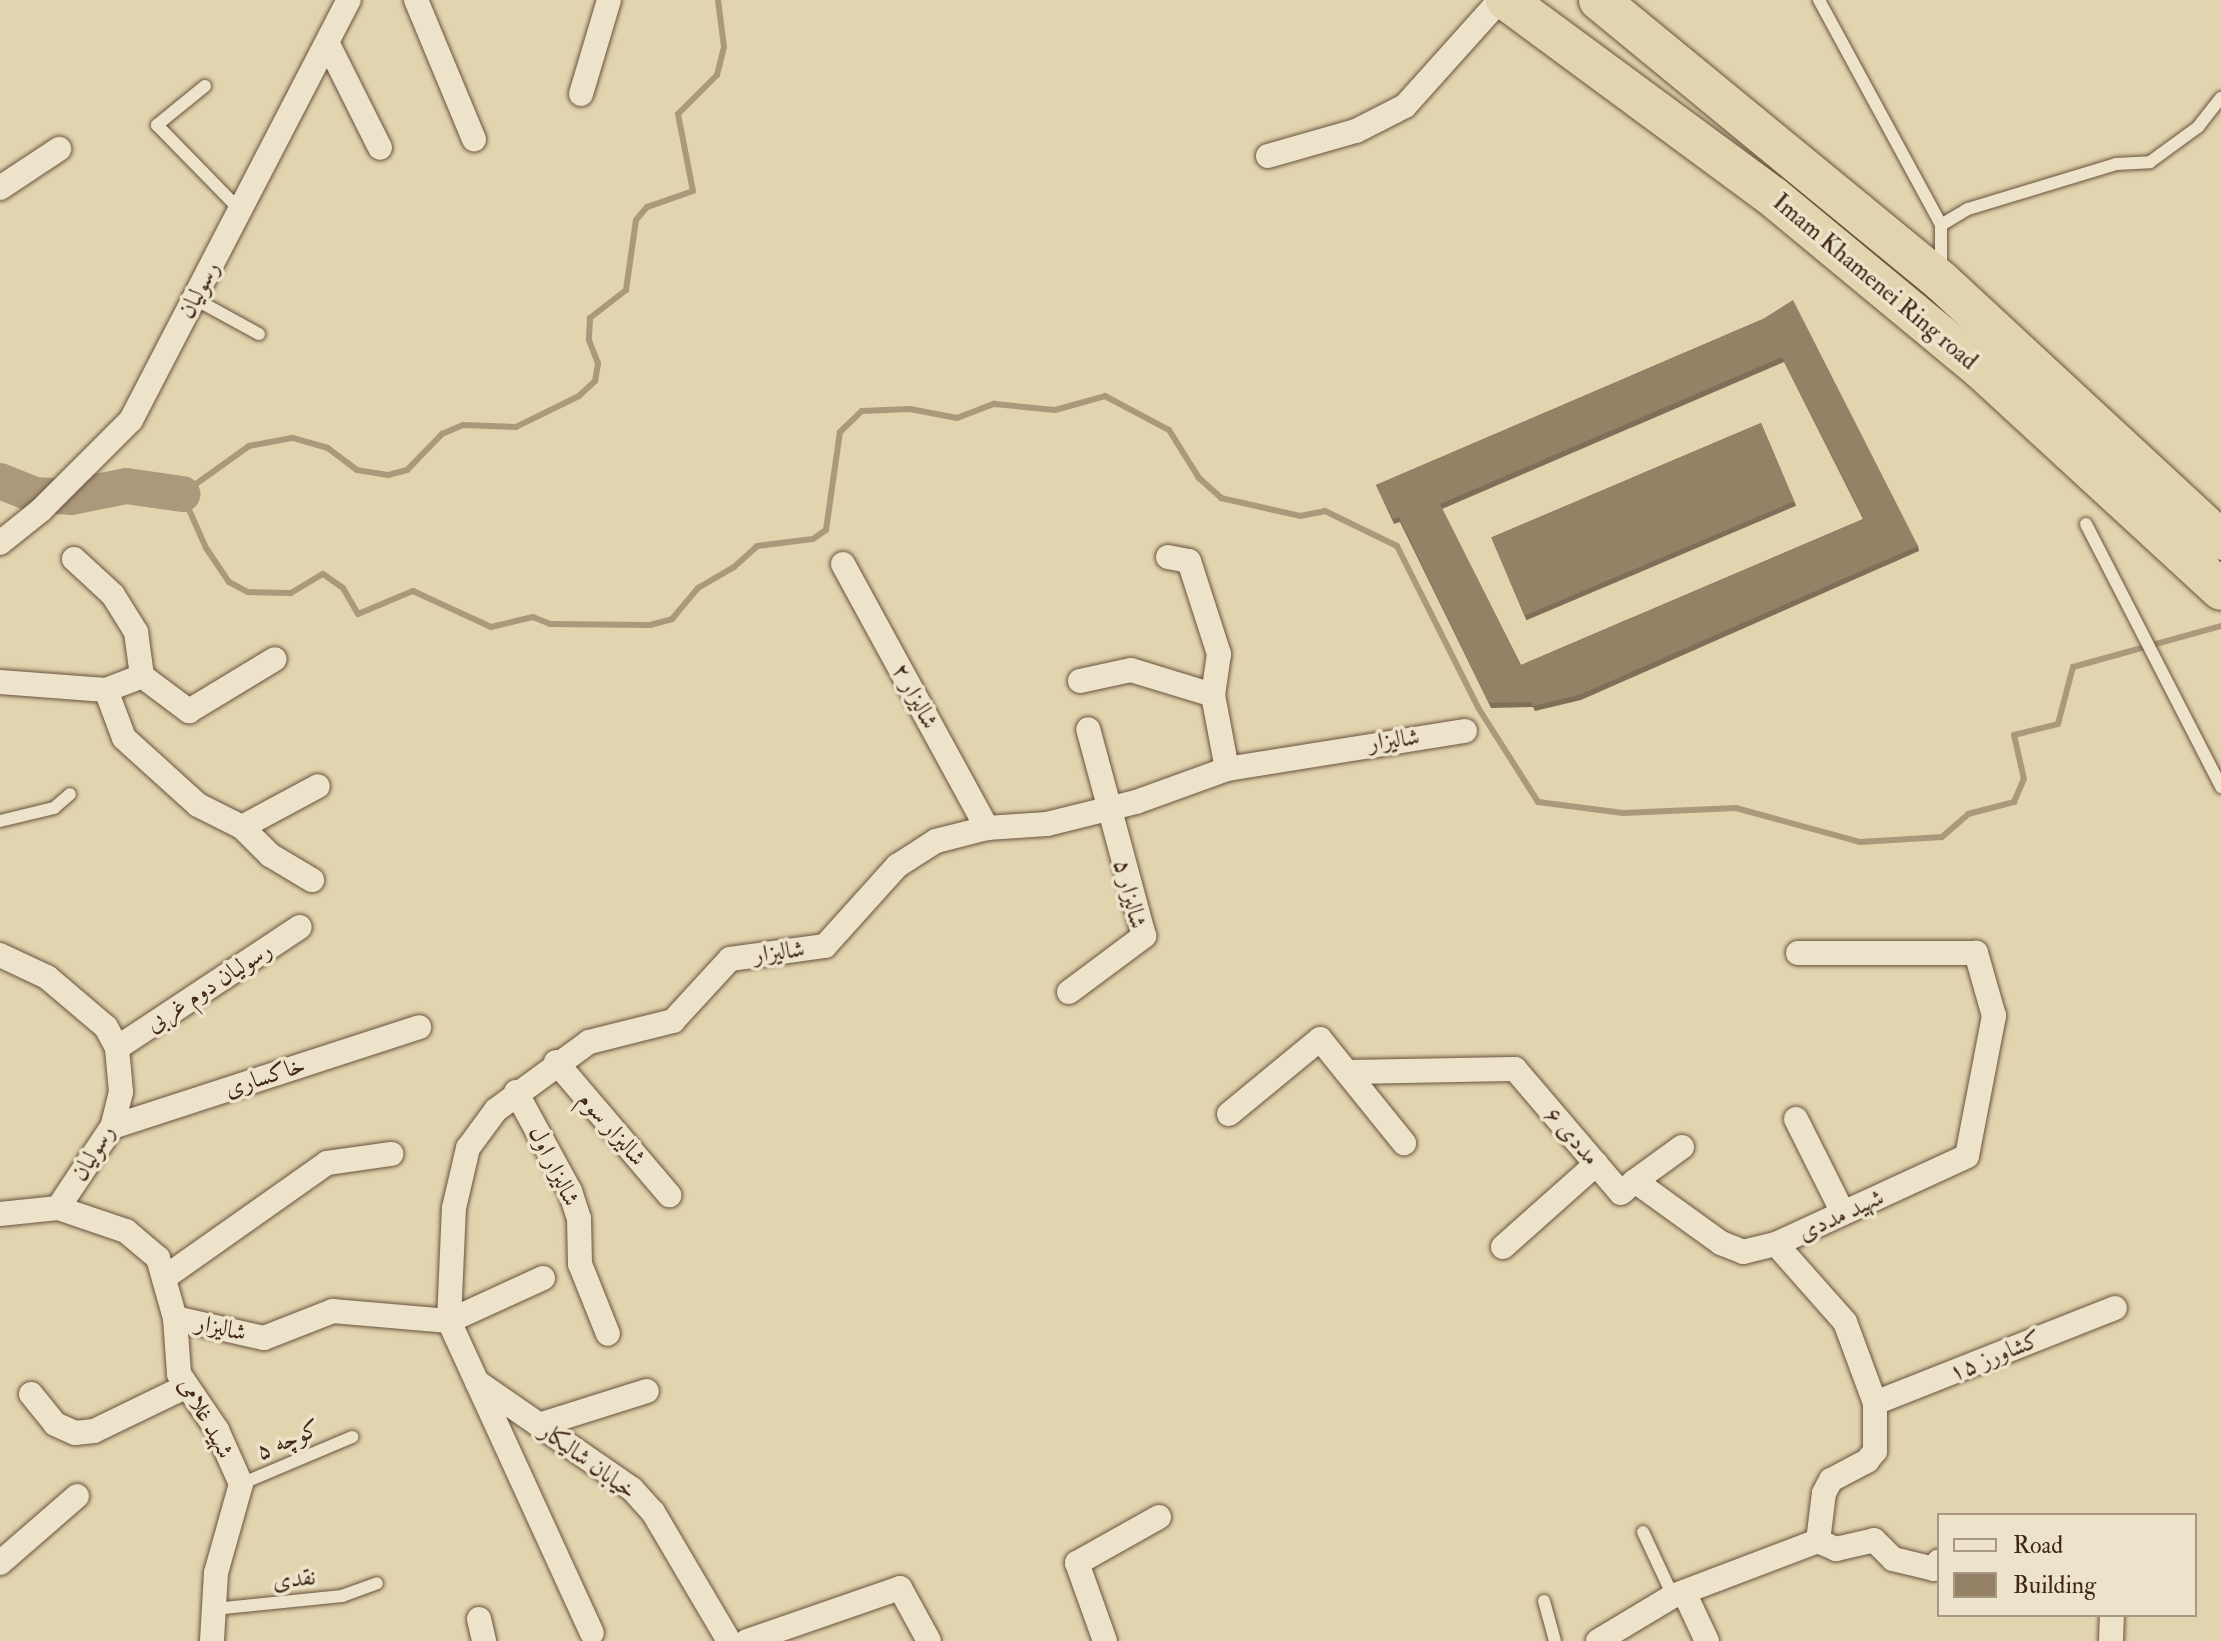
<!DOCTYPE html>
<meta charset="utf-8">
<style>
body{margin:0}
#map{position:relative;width:2221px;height:1641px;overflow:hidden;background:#e2d4ae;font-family:"IM FELL Double Pica",Amiri,serif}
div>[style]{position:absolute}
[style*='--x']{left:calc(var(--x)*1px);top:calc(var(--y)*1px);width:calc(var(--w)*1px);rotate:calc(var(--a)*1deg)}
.stream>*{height:6px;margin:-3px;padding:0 3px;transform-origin:3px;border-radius:3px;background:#ac997b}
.river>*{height:36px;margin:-18px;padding:0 18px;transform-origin:18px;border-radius:18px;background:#ac997b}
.roads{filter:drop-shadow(0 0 2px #6a523e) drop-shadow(0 0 2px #6a523e)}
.service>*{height:12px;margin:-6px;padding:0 6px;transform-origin:6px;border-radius:6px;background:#ece3ca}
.minor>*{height:24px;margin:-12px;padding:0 12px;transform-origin:12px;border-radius:12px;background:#ece3ca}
.trunk>*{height:40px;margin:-20px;padding:0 20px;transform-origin:20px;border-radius:20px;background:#e2d4ae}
.wall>*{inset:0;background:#806f58;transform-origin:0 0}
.building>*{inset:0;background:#958166;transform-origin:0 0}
span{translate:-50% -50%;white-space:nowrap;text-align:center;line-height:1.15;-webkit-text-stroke:7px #ece3ca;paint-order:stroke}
.street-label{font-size:24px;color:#422719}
.legend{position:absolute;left:1937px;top:1513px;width:260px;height:104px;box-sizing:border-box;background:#ece3ca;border:2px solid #a89883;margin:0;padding:10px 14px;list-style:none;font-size:24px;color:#422719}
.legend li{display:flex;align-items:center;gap:16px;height:40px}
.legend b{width:40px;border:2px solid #a89883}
</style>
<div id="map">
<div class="stream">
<div style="--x:718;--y:0;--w:47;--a:82.7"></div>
<div style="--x:724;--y:47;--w:29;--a:104"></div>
<div style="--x:717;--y:75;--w:55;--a:135"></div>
<div style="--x:678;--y:114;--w:78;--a:79"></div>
<div style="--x:693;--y:191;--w:49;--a:160.8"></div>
<div style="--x:647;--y:207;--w:17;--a:130"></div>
<div style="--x:636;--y:220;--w:71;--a:98.1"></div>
<div style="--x:626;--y:290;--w:46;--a:142.1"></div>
<div style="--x:590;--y:318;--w:22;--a:93"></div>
<div style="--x:589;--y:340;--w:25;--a:69"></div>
<div style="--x:598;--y:363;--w:18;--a:99"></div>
<div style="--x:595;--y:381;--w:22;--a:137"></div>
<div style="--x:579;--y:396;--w:70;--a:153.8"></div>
<div style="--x:516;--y:427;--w:53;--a:-177.8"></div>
<div style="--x:463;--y:425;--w:23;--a:157"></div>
<div style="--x:442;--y:434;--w:50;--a:134.2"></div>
<div style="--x:407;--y:470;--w:20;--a:165"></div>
<div style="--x:388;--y:475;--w:31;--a:-171"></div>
<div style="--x:357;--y:470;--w:36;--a:-143"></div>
<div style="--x:328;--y:448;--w:37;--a:-164"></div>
<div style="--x:292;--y:438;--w:44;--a:169.5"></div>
<div style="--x:249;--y:446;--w:82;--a:144.4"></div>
<div style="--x:182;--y:494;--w:59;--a:66"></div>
<div style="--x:206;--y:548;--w:41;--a:55.9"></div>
<div style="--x:229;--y:582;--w:21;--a:28"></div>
<div style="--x:248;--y:592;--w:43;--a:1.3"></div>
<div style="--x:291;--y:593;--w:37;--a:-31"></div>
<div style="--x:323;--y:574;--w:24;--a:35"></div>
<div style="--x:343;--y:588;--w:30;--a:60"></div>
<div style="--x:358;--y:614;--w:60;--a:-22.7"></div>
<div style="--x:413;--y:591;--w:86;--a:24.8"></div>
<div style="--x:491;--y:627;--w:43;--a:-13.4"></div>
<div style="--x:533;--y:617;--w:18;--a:22"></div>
<div style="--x:550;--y:624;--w:100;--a:0.6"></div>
<div style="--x:650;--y:625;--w:23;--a:-15"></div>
<div style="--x:672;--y:619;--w:40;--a:-50"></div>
<div style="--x:698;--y:588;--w:42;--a:-30.3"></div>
<div style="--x:734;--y:567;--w:31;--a:-42"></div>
<div style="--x:757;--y:546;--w:56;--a:-7.1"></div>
<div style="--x:813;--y:539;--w:16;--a:-35"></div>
<div style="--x:826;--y:530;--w:99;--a:-81.9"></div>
<div style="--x:840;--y:432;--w:30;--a:-44"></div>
<div style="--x:862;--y:411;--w:48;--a:-2.4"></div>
<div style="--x:910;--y:409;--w:48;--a:10.8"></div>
<div style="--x:957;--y:418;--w:40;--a:-21"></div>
<div style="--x:994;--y:404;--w:61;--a:5.6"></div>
<div style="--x:1055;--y:410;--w:52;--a:-15.6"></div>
<div style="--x:1105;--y:396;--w:72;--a:28"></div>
<div style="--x:1169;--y:430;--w:57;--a:58"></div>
<div style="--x:1199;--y:478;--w:30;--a:42"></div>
<div style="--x:1221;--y:498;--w:81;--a:12.8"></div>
<div style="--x:1300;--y:516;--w:25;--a:-11"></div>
<div style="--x:1325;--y:511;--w:80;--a:25.9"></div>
<div style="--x:1397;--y:546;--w:182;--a:63.3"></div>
<div style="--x:1479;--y:709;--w:110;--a:57.6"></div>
<div style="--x:1538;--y:802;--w:86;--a:7.4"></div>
<div style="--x:1623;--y:813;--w:113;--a:-2.5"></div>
<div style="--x:1736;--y:808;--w:129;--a:15.3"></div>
<div style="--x:1860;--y:842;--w:82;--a:-3.5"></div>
<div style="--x:1942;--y:837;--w:35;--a:-41"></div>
<div style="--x:1968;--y:814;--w:48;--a:-14.6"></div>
<div style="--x:2014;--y:802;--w:25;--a:-67"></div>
<div style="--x:2024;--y:779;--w:45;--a:-102.8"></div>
<div style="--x:2014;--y:735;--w:45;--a:-14"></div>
<div style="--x:2058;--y:724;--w:59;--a:-75.3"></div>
<div style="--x:2073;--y:667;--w:154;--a:-15.5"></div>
</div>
<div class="river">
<div style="--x:0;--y:481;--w:38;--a:22"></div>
<div style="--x:35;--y:495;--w:36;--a:3"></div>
<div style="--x:71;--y:497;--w:56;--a:-11.3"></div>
<div style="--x:126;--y:486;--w:57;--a:8.1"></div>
</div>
<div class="roads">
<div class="service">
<div style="--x:1819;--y:0;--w:256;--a:61.5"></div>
<div style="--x:1941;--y:225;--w:44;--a:90"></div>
<div style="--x:205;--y:86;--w:62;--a:140.9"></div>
<div style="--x:157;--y:125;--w:119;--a:45.7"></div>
<div style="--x:1941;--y:225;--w:31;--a:-31"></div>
<div style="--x:1968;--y:209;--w:155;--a:-16.9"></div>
<div style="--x:2116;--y:164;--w:34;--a:-3"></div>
<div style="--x:2150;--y:162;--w:59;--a:-36.1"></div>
<div style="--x:2198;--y:127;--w:37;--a:-52"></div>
<div style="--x:195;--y:299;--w:73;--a:28.7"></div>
<div style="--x:2086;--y:524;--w:296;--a:62.8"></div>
<div style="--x:0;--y:821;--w:56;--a:-13.5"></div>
<div style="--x:54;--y:808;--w:21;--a:-41"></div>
<div style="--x:241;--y:1484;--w:121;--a:-22.9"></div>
<div style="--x:1643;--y:1532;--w:71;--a:64.9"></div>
<div style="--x:1544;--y:1601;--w:41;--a:74.6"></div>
<div style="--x:214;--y:1609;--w:129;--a:-5.8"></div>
<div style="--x:342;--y:1596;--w:37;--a:-20"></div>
</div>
<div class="minor">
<div style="--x:416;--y:0;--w:151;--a:67.4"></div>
<div style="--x:328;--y:44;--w:116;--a:63.4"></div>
<div style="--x:581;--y:94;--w:98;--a:-73.4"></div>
<div style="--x:1268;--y:156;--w:91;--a:-15.9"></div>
<div style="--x:1356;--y:131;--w:55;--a:-27"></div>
<div style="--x:1405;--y:106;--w:142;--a:-48.1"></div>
<div style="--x:0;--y:188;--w:71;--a:-33.5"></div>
<div style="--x:0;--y:543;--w:53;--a:-38.8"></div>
<div style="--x:41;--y:510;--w:127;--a:-45"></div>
<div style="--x:131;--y:420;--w:473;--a:-62.6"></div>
<div style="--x:1168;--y:557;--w:21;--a:11"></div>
<div style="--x:1189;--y:561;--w:98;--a:72.1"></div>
<div style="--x:1219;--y:654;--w:41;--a:98.3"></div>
<div style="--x:1213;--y:695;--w:75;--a:79.3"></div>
<div style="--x:74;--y:559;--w:53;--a:42.7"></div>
<div style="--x:113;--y:595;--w:44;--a:58.1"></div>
<div style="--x:136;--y:632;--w:44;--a:82.2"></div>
<div style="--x:142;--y:676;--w:59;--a:36.7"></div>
<div style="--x:189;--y:711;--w:100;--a:-31.2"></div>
<div style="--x:843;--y:564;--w:301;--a:61.4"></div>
<div style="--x:1080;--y:681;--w:52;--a:-12.2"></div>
<div style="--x:1131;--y:670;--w:86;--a:17"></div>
<div style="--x:0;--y:682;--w:106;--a:4.3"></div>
<div style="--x:106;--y:690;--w:39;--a:-21"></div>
<div style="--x:106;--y:690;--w:51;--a:69.4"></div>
<div style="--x:124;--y:738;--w:100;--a:42.2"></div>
<div style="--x:198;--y:805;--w:49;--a:26.6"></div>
<div style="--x:242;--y:827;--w:86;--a:-28.3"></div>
<div style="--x:242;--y:827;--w:40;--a:45"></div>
<div style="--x:270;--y:855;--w:49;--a:30.8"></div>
<div style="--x:0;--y:955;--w:52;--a:25.1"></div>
<div style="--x:47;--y:977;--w:77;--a:40.3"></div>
<div style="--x:106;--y:1027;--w:24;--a:62"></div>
<div style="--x:117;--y:1048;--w:44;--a:84.8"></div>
<div style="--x:121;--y:1092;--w:36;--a:104"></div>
<div style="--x:112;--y:1127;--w:97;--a:123.7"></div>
<div style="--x:1069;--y:992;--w:94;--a:-36.7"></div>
<div style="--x:1144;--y:936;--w:214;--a:-105.1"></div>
<div style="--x:117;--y:1048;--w:219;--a:-33.5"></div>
<div style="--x:556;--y:1062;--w:175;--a:49.6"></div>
<div style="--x:1347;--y:1072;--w:168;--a:-1"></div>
<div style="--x:1515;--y:1069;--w:163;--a:49.5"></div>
<div style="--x:1621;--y:1193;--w:18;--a:-41"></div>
<div style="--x:1635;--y:1181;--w:106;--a:35.8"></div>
<div style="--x:1721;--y:1243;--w:24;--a:22"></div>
<div style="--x:1743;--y:1252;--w:34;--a:-14"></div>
<div style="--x:516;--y:1092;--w:113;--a:61.4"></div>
<div style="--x:570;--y:1191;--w:29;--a:72"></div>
<div style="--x:579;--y:1219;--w:45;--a:88.7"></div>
<div style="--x:580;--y:1264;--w:75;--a:68.2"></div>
<div style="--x:1229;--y:1114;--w:118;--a:-39.5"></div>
<div style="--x:1320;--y:1039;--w:134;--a:51.1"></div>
<div style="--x:1796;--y:1119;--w:105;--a:63.4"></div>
<div style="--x:112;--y:1127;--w:323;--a:-18"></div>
<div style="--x:1635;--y:1181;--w:58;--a:-35.9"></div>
<div style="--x:0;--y:1214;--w:58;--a:-5.9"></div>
<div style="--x:58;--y:1208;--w:72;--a:18.7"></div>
<div style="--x:126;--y:1231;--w:42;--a:40.2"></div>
<div style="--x:158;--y:1258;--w:62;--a:74.2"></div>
<div style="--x:175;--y:1318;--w:56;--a:85.9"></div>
<div style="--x:179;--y:1374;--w:68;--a:55.8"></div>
<div style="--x:217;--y:1430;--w:59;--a:66"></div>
<div style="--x:241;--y:1484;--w:92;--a:105.7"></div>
<div style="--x:216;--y:1573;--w:68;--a:93.4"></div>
<div style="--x:1503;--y:1247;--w:125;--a:-41.7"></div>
<div style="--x:164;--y:1278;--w:199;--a:-35.2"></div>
<div style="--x:327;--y:1163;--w:65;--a:-8"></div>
<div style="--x:543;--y:1278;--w:103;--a:155.4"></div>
<div style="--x:449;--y:1321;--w:343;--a:65.4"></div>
<div style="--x:175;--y:1318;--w:91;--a:12.7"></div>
<div style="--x:264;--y:1338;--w:74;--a:-21.4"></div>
<div style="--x:333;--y:1311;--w:116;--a:4.9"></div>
<div style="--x:449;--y:1321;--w:113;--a:-87.5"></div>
<div style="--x:454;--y:1208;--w:62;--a:-76.9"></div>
<div style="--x:468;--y:1148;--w:47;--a:-53.6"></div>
<div style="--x:496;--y:1110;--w:115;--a:-36.2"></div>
<div style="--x:589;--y:1042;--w:87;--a:-14"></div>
<div style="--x:673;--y:1021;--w:84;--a:-47.4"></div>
<div style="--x:730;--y:959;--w:96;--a:-7.8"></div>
<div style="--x:825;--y:946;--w:108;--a:-48"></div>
<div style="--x:897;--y:866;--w:46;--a:-32.7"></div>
<div style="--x:936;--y:841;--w:53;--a:-14.3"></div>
<div style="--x:987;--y:828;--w:60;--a:-3.8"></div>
<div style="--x:1047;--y:824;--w:92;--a:-13.9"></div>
<div style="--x:1136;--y:802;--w:97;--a:-19.9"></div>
<div style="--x:1227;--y:769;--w:241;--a:-9.1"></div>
<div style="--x:477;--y:1382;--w:188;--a:34.6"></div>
<div style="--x:632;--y:1489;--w:31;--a:48"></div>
<div style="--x:653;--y:1512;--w:150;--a:59.5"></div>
<div style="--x:31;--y:1394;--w:38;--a:51"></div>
<div style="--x:55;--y:1424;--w:22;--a:24"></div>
<div style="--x:75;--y:1433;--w:19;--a:-6"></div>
<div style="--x:94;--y:1431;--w:103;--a:-25.8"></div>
<div style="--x:1875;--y:1403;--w:258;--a:-21.6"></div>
<div style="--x:539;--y:1425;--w:113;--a:-17.5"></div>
<div style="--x:1818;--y:1541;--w:20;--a:24"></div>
<div style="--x:1836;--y:1549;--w:39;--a:-13"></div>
<div style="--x:1874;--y:1540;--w:27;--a:45"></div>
<div style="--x:1893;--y:1559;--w:42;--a:13.7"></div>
<div style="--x:1934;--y:1569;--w:9;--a:-58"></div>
<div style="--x:0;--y:1563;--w:102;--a:-41"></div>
<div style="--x:1684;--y:1592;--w:54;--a:64.9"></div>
<div style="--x:479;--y:1619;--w:23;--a:77"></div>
<div style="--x:747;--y:1641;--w:162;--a:-19.1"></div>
<div style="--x:900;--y:1588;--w:60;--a:61.3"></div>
<div style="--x:1105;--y:1641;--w:83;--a:-109.7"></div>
<div style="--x:1077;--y:1563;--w:94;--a:-29.3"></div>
<div style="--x:1598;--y:1641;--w:87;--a:-31"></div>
<div style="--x:1673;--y:1596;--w:155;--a:-20.8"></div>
<div style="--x:1818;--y:1541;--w:48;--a:-82.9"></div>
<div style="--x:1824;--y:1493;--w:15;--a:-62"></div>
<div style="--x:1831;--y:1480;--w:41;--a:-27.8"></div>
<div style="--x:1867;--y:1461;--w:13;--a:-51"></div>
<div style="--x:1875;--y:1451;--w:48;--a:-90"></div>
<div style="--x:1875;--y:1403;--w:86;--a:-110.3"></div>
<div style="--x:1845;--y:1322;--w:104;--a:-131.5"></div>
<div style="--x:1776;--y:1244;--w:210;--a:-24.7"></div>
<div style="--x:1967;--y:1156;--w:143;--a:-79.1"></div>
<div style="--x:1994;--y:1016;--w:66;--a:-105.9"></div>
<div style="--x:1976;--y:953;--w:178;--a:180"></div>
<div style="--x:2111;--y:1641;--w:26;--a:-88"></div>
</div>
<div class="trunk">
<div style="--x:1506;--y:0;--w:330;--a:36.4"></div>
<div style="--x:1772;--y:196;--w:271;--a:39.6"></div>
<div style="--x:1981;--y:369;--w:326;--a:42.6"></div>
<div style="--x:1599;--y:0;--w:443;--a:39.4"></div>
<div style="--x:1941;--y:281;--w:381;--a:42.8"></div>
</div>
</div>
<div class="wall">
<div style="clip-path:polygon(evenodd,1763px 319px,1918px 546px,1919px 551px,1581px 700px,1535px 711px,1533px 707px,1491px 708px,1400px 522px,1394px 524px,1376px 485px,1763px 319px,1784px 362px,1863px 519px,1521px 665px,1442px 509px,1784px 362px)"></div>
<div style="left:1761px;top:423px;width:90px;height:293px;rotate:67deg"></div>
</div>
<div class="building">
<div style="clip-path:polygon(evenodd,1793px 300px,1918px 546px,1579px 695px,1533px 706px,1531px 702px,1489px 703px,1399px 517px,1393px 519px,1376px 485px,1763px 319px,1793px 300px,1782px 357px,1864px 519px,1521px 665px,1440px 504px,1782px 357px)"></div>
<div style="left:1761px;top:423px;width:85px;height:293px;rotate:67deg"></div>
</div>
<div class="street-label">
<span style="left:1875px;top:282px;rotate:40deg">Imam Khamenei Ring road</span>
<span style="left:199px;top:290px;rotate:-62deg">رسولیان</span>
<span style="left:915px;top:696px;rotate:62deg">شالیزار ۲</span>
<span style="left:1394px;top:740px;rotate:-7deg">شالیزار</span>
<span style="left:1130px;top:894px;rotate:76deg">شالیزار ۵</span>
<span style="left:779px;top:952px;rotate:-7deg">شالیزار</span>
<span style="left:209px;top:987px;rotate:-33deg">رسولیان دوم غربی</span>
<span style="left:265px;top:1077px;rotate:-18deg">خاکساری</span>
<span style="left:612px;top:1129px;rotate:49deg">شالیزار سوم</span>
<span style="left:1572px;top:1136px;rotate:49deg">مددی ۶</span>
<span style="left:93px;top:1153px;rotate:-59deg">رسولیان</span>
<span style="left:554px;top:1166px;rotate:64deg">شالیزار اول</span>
<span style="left:1841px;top:1215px;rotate:-25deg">شهید مددی</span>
<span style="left:221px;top:1328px;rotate:13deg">شالیزار</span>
<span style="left:1995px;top:1356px;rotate:-22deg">کشاورز ۱۵</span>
<span style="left:206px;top:1418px;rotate:61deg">شهید غلامی</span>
<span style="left:288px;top:1440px;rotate:-23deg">کوچه ۵</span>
<span style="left:588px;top:1461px;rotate:36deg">خیابان شالیکار</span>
<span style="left:294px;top:1579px;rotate:-6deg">نقدی</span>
</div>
<ul class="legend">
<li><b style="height:10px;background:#ece3ca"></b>Road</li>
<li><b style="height:22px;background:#958166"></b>Building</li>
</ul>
</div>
